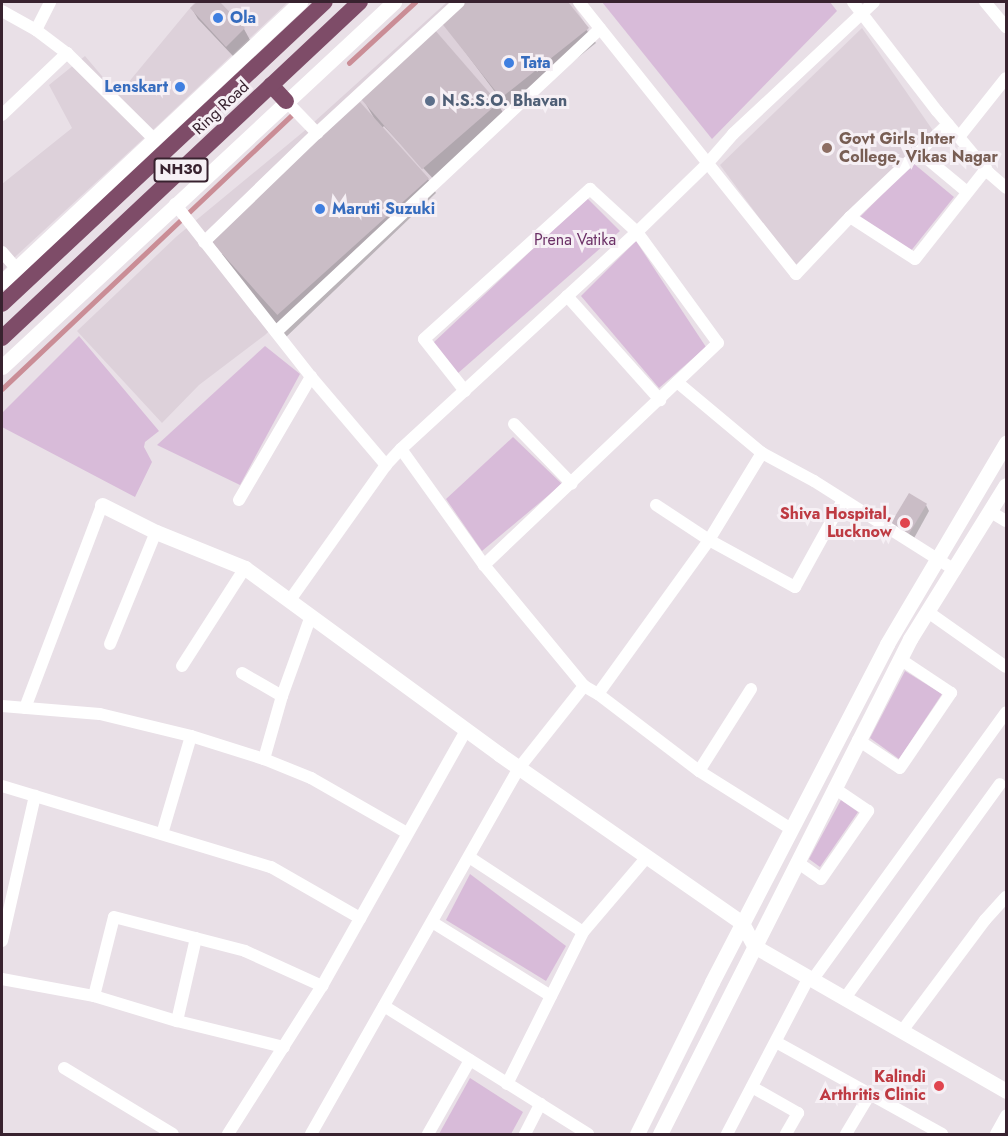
<!DOCTYPE html>
<style>
body{margin:0}
#map{position:relative;width:1008px;height:1136px;overflow:hidden;background:#e9e0e7;font-family:Jost,sans-serif}
div>[style]{position:absolute}
[style*='--x']{left:calc(var(--x)*1px);top:calc(var(--y)*1px);width:calc(var(--w)*1px);rotate:calc(var(--a)*1deg)}
.built>*{inset:0;background:#ddd1da}
.green>*{inset:0;background:#d8bbd9}
.shadow>*{inset:0;background:#0003}
.stream>*{height:4.5px;margin:-2.25px;padding:0 2.25px;transform-origin:2.25px;border-radius:2.25px;background:#ca8d96}
.building>*{inset:0;background:#cabdc6;transform-origin:0 0}
.minor>*{height:12px;margin:-6px;padding:0 6px;transform-origin:6px;border-radius:6px;background:#fff}
.tertiary>*{height:15px;margin:-7.5px;padding:0 7.5px;transform-origin:7.5px;border-radius:7.5px;background:#fff}
.trunk>*{height:16px;margin:-8px;padding:0 8px;transform-origin:8px;border-radius:8px;background:#7e4c68}
.dots>*{width:16px;height:16px;translate:-50% -50%;box-sizing:border-box;border:3px solid #f6f0f5;border-radius:50%}
span{translate:-50% -50%;white-space:nowrap;text-align:center;line-height:1.15;-webkit-text-stroke:6px #f6f0f5;paint-order:stroke}
.shield-label span{padding:2px 4px;background:#f6f0f5;border:2px solid;border-radius:4px;-webkit-text-stroke-width:0}
.shield-label{font-size:15px;color:#38222f;font-weight:700}
.shop-label{font-size:16px;color:#366cbe;font-weight:700}
.left{translate:0 -50%;text-align:left}
.right{translate:-100% -50%;text-align:right}
.service-label{font-size:16px;color:#4e5e75;font-weight:700}
.street-label{font-size:16px;color:#38222f}
.education-label{font-size:16px;color:#785e54;font-weight:700}
.park-label{font-size:16px;color:#6b3066}
.health-label{font-size:16px;color:#be3a42;font-weight:700}
.frame{position:absolute;inset:0;border:3px solid #38222f;pointer-events:none}
</style>
<div id="map">
<div class="built">
<div style="clip-path:polygon(195px 2px,288px 2px,155px 128px,16px 256px,2px 272px,2px 184px,72px 128px,49px 85px,85px 56px,118px 95px)"></div>
<div style="clip-path:polygon(447px 2px,572px 2px,590px 32px,265px 335px,199px 385px,162px 423px,77px 331px,177px 236px,303px 132px)"></div>
<div style="clip-path:polygon(862px 28px,934px 132px,795px 266px,720px 165px)"></div>
</div>
<div class="green">
<div style="clip-path:polygon(602px 2px,830px 2px,837px 11px,712px 139px)"></div>
<div style="clip-path:polygon(913px 163px,954px 197px,910px 252px,859px 218px)"></div>
<div style="clip-path:polygon(587px 198px,620px 231px,457px 374px,433px 343px)"></div>
<div style="clip-path:polygon(636px 241px,706px 347px,659px 388px,581px 296px)"></div>
<div style="clip-path:polygon(79px 336px,159px 431px,145px 442px,144px 447px,152px 462px,135px 497px,2px 427px,2px 413px)"></div>
<div style="clip-path:polygon(265px 346px,300px 374px,240px 485px,157px 445px)"></div>
<div style="clip-path:polygon(513px 437px,562px 484px,482px 551px,446px 499px)"></div>
<div style="clip-path:polygon(905px 671px,942px 694px,899px 759px,870px 738px)"></div>
<div style="clip-path:polygon(841px 800px,858px 812px,820px 867px,809px 859px)"></div>
<div style="clip-path:polygon(470px 874px,566px 946px,546px 981px,446px 920px)"></div>
<div style="clip-path:polygon(470px 1078px,523px 1112px,511px 1134px,439px 1134px)"></div>
</div>
<div class="shadow">
<div style="clip-path:polygon(199px 2px,218px 2px,244px 29px,250px 40px,233px 56px,198px 19px,192px 9px)"></div>
<div style="clip-path:polygon(467px 2px,566px 2px,596px 43px,510px 112px,442px 21px)"></div>
<div style="clip-path:polygon(363px 99px,498px 104px,506px 118px,439px 185px,384px 126px,382px 128px,428px 179px,436px 193px,284px 339px,221px 255px,374px 118px)"></div>
<div style="clip-path:polygon(926px 505px,929px 511px,913px 540px,896px 531px)"></div>
</div>
<div class="stream">
<div style="--x:349;--y:63;--w:90;--a:-42.7"></div>
<div style="--x:2;--y:389;--w:398;--a:-43.4"></div>
</div>
<div class="building">
<div style="clip-path:polygon(197px 2px,220px 2px,245px 28px,226px 47px,190px 8px)"></div>
<div style="clip-path:polygon(464px 2px,568px 2px,589px 28px,501px 98px,440px 21px)"></div>
<div style="left:434px;top:29px;width:98px;height:101px;rotate:49deg"></div>
<div style="left:360px;top:102px;width:103px;height:204px;rotate:48deg"></div>
<div style="left:909px;top:493px;width:21px;height:36px;rotate:31deg"></div>
</div>
<div class="minor">
<div style="--x:579;--y:2;--w:348;--a:51.4"></div>
<div style="--x:796;--y:274;--w:79;--a:-46.5"></div>
<div style="--x:850;--y:217;--w:135;--a:-43.5"></div>
<div style="--x:853;--y:2;--w:138;--a:52.4"></div>
<div style="--x:937;--y:111;--w:81;--a:50"></div>
<div style="--x:989;--y:173;--w:23;--a:41"></div>
<div style="--x:985;--y:2;--w:33;--a:50"></div>
<div style="--x:2;--y:11;--w:39;--a:29"></div>
<div style="--x:36;--y:30;--w:39;--a:37"></div>
<div style="--x:67;--y:53;--w:122;--a:44.7"></div>
<div style="--x:36;--y:30;--w:31;--a:-63"></div>
<div style="--x:286;--y:101;--w:45;--a:45.9"></div>
<div style="--x:2;--y:115;--w:90;--a:-43.6"></div>
<div style="--x:959;--y:137;--w:75;--a:-51.5"></div>
<div style="--x:919;--y:152;--w:62;--a:39.8"></div>
<div style="--x:175;--y:204;--w:220;--a:51.8"></div>
<div style="--x:311;--y:377;--w:116;--a:49.6"></div>
<div style="--x:850;--y:217;--w:77;--a:32.9"></div>
<div style="--x:915;--y:259;--w:115;--a:-51.7"></div>
<div style="--x:204;--y:242;--w:157;--a:-44"></div>
<div style="--x:317;--y:133;--w:193;--a:-42.7"></div>
<div style="--x:2;--y:252;--w:21;--a:49"></div>
<div style="--x:567;--y:296;--w:140;--a:48.2"></div>
<div style="--x:276;--y:332;--w:444;--a:-43.1"></div>
<div style="--x:677;--y:382;--w:111;--a:39.9"></div>
<div style="--x:762;--y:453;--w:59;--a:28.3"></div>
<div style="--x:814;--y:481;--w:167;--a:32.3"></div>
<div style="--x:465;--y:391;--w:66;--a:-128.3"></div>
<div style="--x:424;--y:339;--w:224;--a:-42.1"></div>
<div style="--x:590;--y:189;--w:64;--a:42.5"></div>
<div style="--x:637;--y:232;--w:137;--a:53.9"></div>
<div style="--x:718;--y:343;--w:323;--a:136.5"></div>
<div style="--x:514;--y:424;--w:83;--a:46"></div>
<div style="--x:401;--y:449;--w:143;--a:54.4"></div>
<div style="--x:484;--y:565;--w:157;--a:50.4"></div>
<div style="--x:584;--y:686;--w:16;--a:30"></div>
<div style="--x:598;--y:694;--w:127;--a:37.3"></div>
<div style="--x:699;--y:771;--w:109;--a:32.2"></div>
<div style="--x:239;--y:500;--w:143;--a:-59.7"></div>
<div style="--x:656;--y:505;--w:64;--a:33.4"></div>
<div style="--x:709;--y:540;--w:98;--a:28.7"></div>
<div style="--x:795;--y:587;--w:99;--a:-61.1"></div>
<div style="--x:991;--y:512;--w:17;--a:31"></div>
<div style="--x:290;--y:600;--w:166;--a:-54.6"></div>
<div style="--x:386;--y:465;--w:22;--a:-47"></div>
<div style="--x:401;--y:449;--w:321;--a:-42.6"></div>
<div style="--x:637;--y:232;--w:98;--a:-44.2"></div>
<div style="--x:707;--y:164;--w:40;--a:-49"></div>
<div style="--x:733;--y:134;--w:193;--a:-43.1"></div>
<div style="--x:928;--y:612;--w:95;--a:35.2"></div>
<div style="--x:110;--y:644;--w:121;--a:-67.7"></div>
<div style="--x:182;--y:666;--w:117;--a:-57.3"></div>
<div style="--x:242;--y:673;--w:46;--a:29.9"></div>
<div style="--x:598;--y:694;--w:190;--a:-54.2"></div>
<div style="--x:709;--y:540;--w:102;--a:-58.7"></div>
<div style="--x:2;--y:706;--w:98;--a:4.7"></div>
<div style="--x:100;--y:714;--w:94;--a:13.6"></div>
<div style="--x:191;--y:736;--w:77;--a:17.5"></div>
<div style="--x:264;--y:759;--w:51;--a:22"></div>
<div style="--x:311;--y:778;--w:111;--a:29.8"></div>
<div style="--x:25;--y:708;--w:217;--a:-69.2"></div>
<div style="--x:858;--y:740;--w:50;--a:33.7"></div>
<div style="--x:900;--y:768;--w:91;--a:-55.8"></div>
<div style="--x:951;--y:693;--w:61;--a:-146.3"></div>
<div style="--x:264;--y:759;--w:66;--a:-74.1"></div>
<div style="--x:282;--y:696;--w:85;--a:-70.1"></div>
<div style="--x:699;--y:771;--w:97;--a:-57.6"></div>
<div style="--x:2;--y:786;--w:281;--a:16.8"></div>
<div style="--x:271;--y:867;--w:103;--a:29.8"></div>
<div style="--x:162;--y:834;--w:102;--a:-73.5"></div>
<div style="--x:469;--y:857;--w:136;--a:33.3"></div>
<div style="--x:797;--y:862;--w:29;--a:35"></div>
<div style="--x:821;--y:879;--w:83;--a:-55.3"></div>
<div style="--x:868;--y:811;--w:41;--a:-145.9"></div>
<div style="--x:432;--y:922;--w:140;--a:31.9"></div>
<div style="--x:2;--y:941;--w:149;--a:-77.2"></div>
<div style="--x:2;--y:979;--w:94;--a:10.5"></div>
<div style="--x:94;--y:996;--w:87;--a:16.8"></div>
<div style="--x:177;--y:1021;--w:110;--a:13.7"></div>
<div style="--x:813;--y:979;--w:329;--a:-54.1"></div>
<div style="--x:94;--y:996;--w:81;--a:-75.8"></div>
<div style="--x:114;--y:917;--w:135;--a:14.5"></div>
<div style="--x:245;--y:951;--w:85;--a:24.4"></div>
<div style="--x:845;--y:998;--w:264;--a:-54.1"></div>
<div style="--x:384;--y:1006;--w:241;--a:32.1"></div>
<div style="--x:177;--y:1021;--w:85;--a:-77.1"></div>
<div style="--x:902;--y:1031;--w:139;--a:-53.2"></div>
<div style="--x:985;--y:920;--w:31;--a:-48"></div>
<div style="--x:776;--y:1042;--w:190;--a:29"></div>
<div style="--x:64;--y:1068;--w:127;--a:31.2"></div>
<div style="--x:507;--y:1084;--w:170;--a:-63.4"></div>
<div style="--x:583;--y:932;--w:99;--a:-49.5"></div>
<div style="--x:752;--y:1087;--w:53;--a:29.5"></div>
<div style="--x:798;--y:1113;--w:24;--a:120"></div>
<div style="--x:228;--y:1134;--w:175;--a:-57.6"></div>
<div style="--x:322;--y:986;--w:294;--a:-60.6"></div>
<div style="--x:311;--y:1134;--w:421;--a:-60.4"></div>
<div style="--x:519;--y:768;--w:105;--a:-51.6"></div>
<div style="--x:428;--y:1134;--w:85;--a:-60.4"></div>
<div style="--x:525;--y:1134;--w:34;--a:-63"></div>
<div style="--x:727;--y:1134;--w:177;--a:-62.4"></div>
<div style="--x:846;--y:1134;--w:47;--a:-59"></div>
<div style="--x:996;--y:1134;--w:21;--a:-61"></div>
</div>
<div class="tertiary">
<div style="--x:2;--y:282;--w:409;--a:-43.2"></div>
<div style="--x:2;--y:367;--w:536;--a:-42.96"></div>
<div style="--x:102;--y:505;--w:60;--a:26.6"></div>
<div style="--x:156;--y:532;--w:96;--a:22"></div>
<div style="--x:245;--y:568;--w:315;--a:36.2"></div>
<div style="--x:499;--y:754;--w:296;--a:34.8"></div>
<div style="--x:742;--y:923;--w:26;--a:62"></div>
<div style="--x:754;--y:946;--w:291;--a:29.9"></div>
<div style="--x:637;--y:1134;--w:169;--a:-63.7"></div>
<div style="--x:712;--y:982;--w:381;--a:-62.6"></div>
<div style="--x:887;--y:644;--w:234;--a:-59.4"></div>
<div style="--x:660;--y:1134;--w:555;--a:-63.2"></div>
<div style="--x:910;--y:639;--w:181;--a:-58.1"></div>
</div>
<div class="trunk">
<div style="--x:271;--y:85;--w:22;--a:47"></div>
<div style="--x:2;--y:304;--w:442;--a:-43.1"></div>
<div style="--x:2;--y:338;--w:491;--a:-43.2"></div>
</div>
<div class="dots">
<div style="left:218px;top:18px;background:#3f7fe0"></div>
<div style="left:509px;top:63px;background:#3f7fe0"></div>
<div style="left:180px;top:87px;background:#3f7fe0"></div>
<div style="left:430px;top:101px;background:#5c6f8a"></div>
<div style="left:827px;top:148px;background:#8d6e63"></div>
<div style="left:320px;top:209px;background:#3f7fe0"></div>
<div style="left:905px;top:523px;background:#e0444e"></div>
<div style="left:939px;top:1086px;background:#e0444e"></div>
</div>
<div class="shield-label">
<span style="left:181px;top:170px">NH30</span>
</div>
<div class="shop-label">
<span class="left" style="left:230px;top:18px">Ola</span>
<span class="left" style="left:521px;top:63px">Tata</span>
<span class="right" style="left:168px;top:87px">Lenskart</span>
<span class="left" style="left:332px;top:209px">Maruti Suzuki</span>
</div>
<div class="service-label">
<span class="left" style="left:442px;top:101px">N.S.S.O. Bhavan</span>
</div>
<div class="street-label">
<span style="left:221px;top:108px;rotate:-43deg">Ring Road</span>
</div>
<div class="education-label">
<span class="left" style="left:839px;top:148px">Govt Girls Inter<br>College, Vikas Nagar</span>
</div>
<div class="park-label">
<span style="left:575px;top:240px">Prena Vatika</span>
</div>
<div class="health-label">
<span class="right" style="left:892px;top:523px">Shiva Hospital,<br>Lucknow</span>
<span class="right" style="left:926px;top:1086px">Kalindi<br>Arthritis Clinic</span>
</div>
<div class="frame"></div>
</div>
